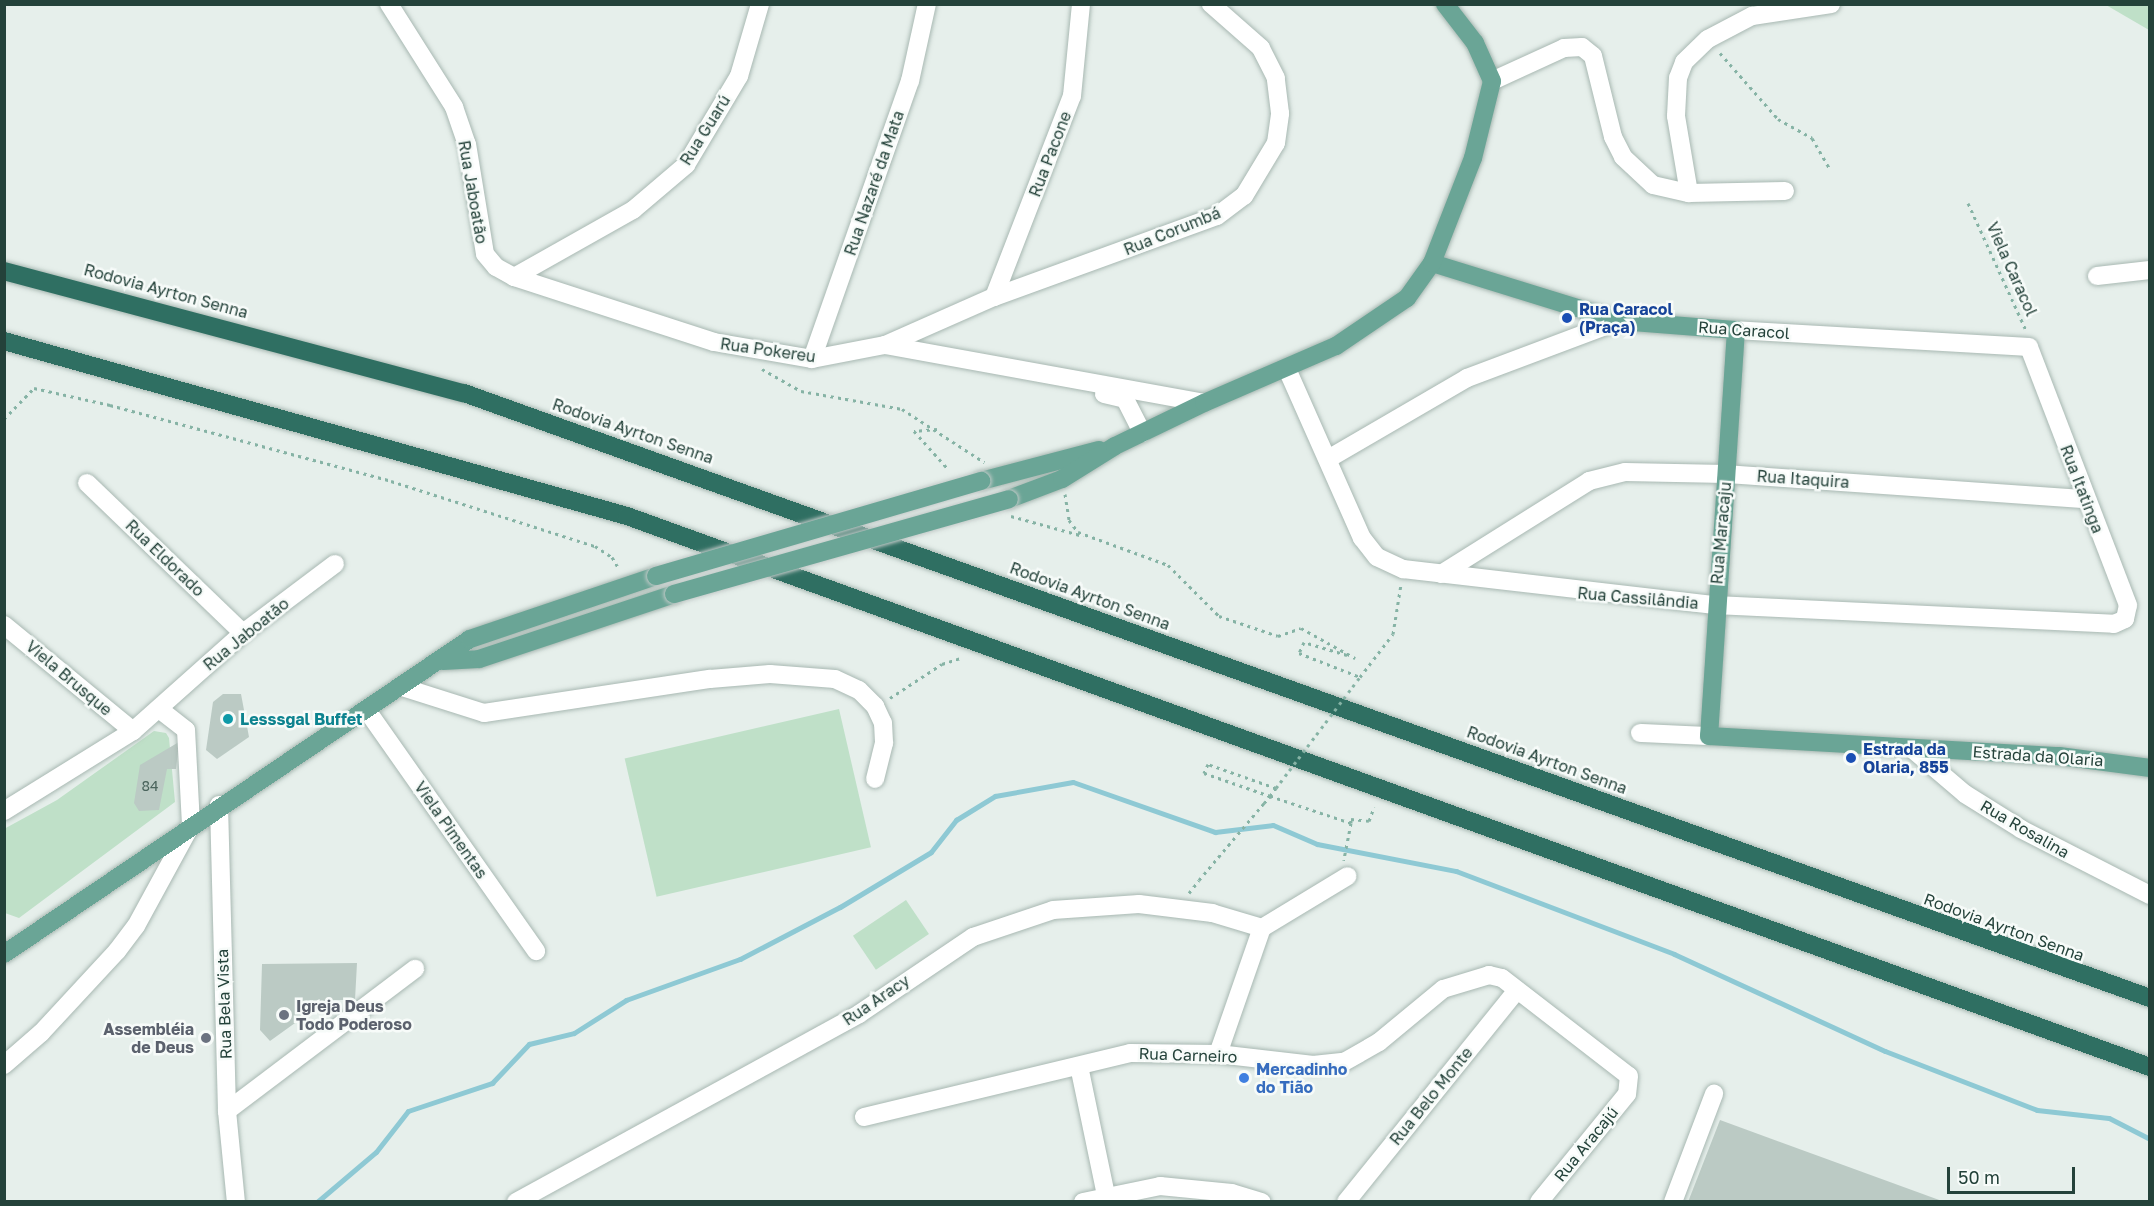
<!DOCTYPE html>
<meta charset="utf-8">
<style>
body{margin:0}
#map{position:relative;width:2154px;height:1206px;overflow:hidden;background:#e6efeb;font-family:"Golos Text",sans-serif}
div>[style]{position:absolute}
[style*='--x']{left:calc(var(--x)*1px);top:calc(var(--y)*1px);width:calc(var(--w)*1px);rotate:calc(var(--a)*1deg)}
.green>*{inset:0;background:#bfe0c8;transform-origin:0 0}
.stream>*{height:5px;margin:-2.5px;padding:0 2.5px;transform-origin:2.5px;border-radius:2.5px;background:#8ec9d4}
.building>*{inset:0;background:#bbcac4}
.path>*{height:3px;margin-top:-1.5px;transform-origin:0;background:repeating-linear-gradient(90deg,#86b3a5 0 3px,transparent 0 7.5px)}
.roads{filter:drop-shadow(0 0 2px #a8b8b2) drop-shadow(0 0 2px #a8b8b2)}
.minor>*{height:18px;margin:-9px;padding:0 9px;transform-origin:9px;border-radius:9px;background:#fff}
.major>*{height:18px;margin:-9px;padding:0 9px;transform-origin:9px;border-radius:9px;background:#6aa596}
.highway>*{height:18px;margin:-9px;padding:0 9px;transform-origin:9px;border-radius:9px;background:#2f6f62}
.path-bridge>*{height:3px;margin-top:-1.5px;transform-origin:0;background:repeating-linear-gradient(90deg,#86b3a5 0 3px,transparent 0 7.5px)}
.bridges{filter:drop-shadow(0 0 2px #c2cac8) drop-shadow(0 0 2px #c2cac8)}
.major-bridge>*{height:18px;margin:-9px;padding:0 9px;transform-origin:9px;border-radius:9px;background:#6aa596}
.dots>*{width:16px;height:16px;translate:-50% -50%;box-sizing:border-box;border:3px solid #f7fbf9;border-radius:50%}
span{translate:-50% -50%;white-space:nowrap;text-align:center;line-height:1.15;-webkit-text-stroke:5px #f7fbf9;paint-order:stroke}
.number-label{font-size:14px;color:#4a645c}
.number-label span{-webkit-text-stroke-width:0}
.street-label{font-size:16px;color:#24423a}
.transit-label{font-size:16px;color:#164399;font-weight:700}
.left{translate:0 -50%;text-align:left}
.culture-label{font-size:16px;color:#0d838f;font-weight:700}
.worship-label{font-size:16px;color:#5b616d;font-weight:700}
.right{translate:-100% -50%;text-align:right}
.shop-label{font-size:16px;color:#366cbe;font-weight:700}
.frame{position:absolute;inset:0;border:6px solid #24423a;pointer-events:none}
.scale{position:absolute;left:1947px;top:1167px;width:128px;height:27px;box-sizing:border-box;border:3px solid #24423a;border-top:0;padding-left:8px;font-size:18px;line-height:21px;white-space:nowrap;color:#24423a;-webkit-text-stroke:4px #f7fbf9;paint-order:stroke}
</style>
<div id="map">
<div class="green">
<div style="clip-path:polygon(2106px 5px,2149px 5px,2149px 30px)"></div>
<div style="left:839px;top:709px;width:142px;height:220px;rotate:77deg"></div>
<div style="clip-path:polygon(154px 731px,166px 733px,169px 738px,175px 802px,19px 918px,5px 913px,4px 829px,57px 800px)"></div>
<div style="left:906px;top:900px;width:41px;height:64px;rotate:56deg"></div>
</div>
<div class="stream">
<div style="--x:317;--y:1202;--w:77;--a:-40.3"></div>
<div style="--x:376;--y:1152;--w:52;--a:-52"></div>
<div style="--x:408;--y:1111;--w:89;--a:-18.4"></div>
<div style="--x:492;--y:1083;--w:54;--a:-46.5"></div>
<div style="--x:529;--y:1044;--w:46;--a:-13.7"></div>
<div style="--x:574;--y:1033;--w:62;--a:-32.4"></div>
<div style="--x:626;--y:1000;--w:121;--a:-19.8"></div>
<div style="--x:740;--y:959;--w:113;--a:-27.5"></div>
<div style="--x:840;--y:907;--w:106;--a:-31.1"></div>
<div style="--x:931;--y:852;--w:41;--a:-52"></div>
<div style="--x:956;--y:820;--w:46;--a:-31.6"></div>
<div style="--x:995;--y:796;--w:79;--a:-10.2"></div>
<div style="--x:1073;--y:782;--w:151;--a:19.4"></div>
<div style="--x:1215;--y:832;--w:58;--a:-6.9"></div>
<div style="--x:1273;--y:825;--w:48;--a:23.4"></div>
<div style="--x:1317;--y:844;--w:142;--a:11"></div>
<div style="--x:1456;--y:871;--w:233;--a:20.8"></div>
<div style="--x:1674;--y:954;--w:232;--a:24.7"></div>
<div style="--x:1885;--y:1051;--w:163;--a:21.2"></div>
<div style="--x:2037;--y:1110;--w:72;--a:6.3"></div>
<div style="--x:2109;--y:1118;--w:46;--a:27.1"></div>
</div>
<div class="building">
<div style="clip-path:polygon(223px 694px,241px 694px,249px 737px,217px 759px,206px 750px,213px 702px)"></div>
<div style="clip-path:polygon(179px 742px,176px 769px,167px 769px,159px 810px,139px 811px,134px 803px,140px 765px)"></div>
<div style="clip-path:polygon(357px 963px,355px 1000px,327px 1000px,270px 1041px,260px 1030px,262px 964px)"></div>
<div style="clip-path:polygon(1720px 1120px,1942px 1201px,1942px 1202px,1688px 1202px)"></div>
</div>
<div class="path">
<div style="--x:1720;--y:53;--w:88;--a:48.7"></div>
<div style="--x:1778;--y:119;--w:39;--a:29"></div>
<div style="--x:1812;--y:138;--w:34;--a:60"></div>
<div style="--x:1968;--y:203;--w:140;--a:65.5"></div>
<div style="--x:762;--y:369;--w:45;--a:29.4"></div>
<div style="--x:801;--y:391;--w:103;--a:10.1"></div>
<div style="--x:902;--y:409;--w:98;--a:32.9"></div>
<div style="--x:4;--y:419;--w:43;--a:-45.9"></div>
<div style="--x:34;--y:388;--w:78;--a:12.6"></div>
<div style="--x:110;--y:405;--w:291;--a:15.1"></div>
<div style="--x:391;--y:481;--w:214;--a:17.7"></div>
<div style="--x:595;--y:546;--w:20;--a:33"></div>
<div style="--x:612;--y:557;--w:14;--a:60"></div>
<div style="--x:937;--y:429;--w:23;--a:175"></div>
<div style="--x:914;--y:431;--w:51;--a:48.2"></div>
<div style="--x:1065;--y:494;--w:26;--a:81"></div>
<div style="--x:1069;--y:520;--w:15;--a:53"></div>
<div style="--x:1078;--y:532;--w:96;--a:20.1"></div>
<div style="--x:1168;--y:565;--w:72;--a:45"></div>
<div style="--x:1219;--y:616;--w:62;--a:18.7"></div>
<div style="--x:1278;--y:636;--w:24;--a:-19"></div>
<div style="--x:1301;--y:628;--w:62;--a:29.1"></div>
<div style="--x:1011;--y:516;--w:75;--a:15.5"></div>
<div style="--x:1347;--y:655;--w:45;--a:-163.2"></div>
<div style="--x:1304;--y:642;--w:12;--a:114"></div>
<div style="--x:1299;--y:653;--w:66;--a:21.5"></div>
<div style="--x:1360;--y:677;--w:54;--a:-52.5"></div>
<div style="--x:1393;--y:634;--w:51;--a:-80.9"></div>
<div style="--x:890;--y:698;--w:62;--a:-33.2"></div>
<div style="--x:942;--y:664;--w:20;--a:-18"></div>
<div style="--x:1351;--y:823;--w:4;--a:-90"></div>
<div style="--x:1351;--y:819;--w:18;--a:6"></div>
<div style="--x:1369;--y:821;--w:15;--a:-70"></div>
<div style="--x:1189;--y:893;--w:16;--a:-52"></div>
<div style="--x:1199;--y:880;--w:101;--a:-49.8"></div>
<div style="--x:1264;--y:803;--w:7;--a:-45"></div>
<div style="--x:1269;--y:798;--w:2;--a:-63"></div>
<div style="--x:1270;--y:796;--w:10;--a:-53"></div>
<div style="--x:1276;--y:788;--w:72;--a:-160.6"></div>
<div style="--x:1208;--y:764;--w:10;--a:114"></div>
<div style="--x:1204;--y:773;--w:70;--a:19.2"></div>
<div style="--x:1270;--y:796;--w:85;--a:18.4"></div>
<div style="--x:1351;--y:823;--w:38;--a:101"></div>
</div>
<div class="roads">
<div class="minor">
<div style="--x:389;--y:4;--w:122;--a:57.7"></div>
<div style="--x:454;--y:107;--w:39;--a:71"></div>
<div style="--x:467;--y:144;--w:111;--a:80.7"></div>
<div style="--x:485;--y:254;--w:17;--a:50"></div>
<div style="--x:496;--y:267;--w:21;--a:29"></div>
<div style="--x:514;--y:277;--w:210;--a:18"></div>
<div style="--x:714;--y:342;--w:99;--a:9.8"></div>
<div style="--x:812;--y:359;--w:74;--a:-10.9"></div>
<div style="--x:885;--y:345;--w:324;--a:10.3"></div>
<div style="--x:1492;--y:81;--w:79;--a:-24.6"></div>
<div style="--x:1564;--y:48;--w:18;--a:-3"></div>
<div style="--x:1582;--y:47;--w:14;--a:39"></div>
<div style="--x:1593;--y:56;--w:83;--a:76.1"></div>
<div style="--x:1613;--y:137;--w:22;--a:63"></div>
<div style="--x:1623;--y:157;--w:41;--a:43"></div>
<div style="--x:1653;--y:185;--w:37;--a:13"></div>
<div style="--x:1689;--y:193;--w:96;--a:-1.2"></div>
<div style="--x:1689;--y:193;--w:78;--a:-99.6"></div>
<div style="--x:1676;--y:116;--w:38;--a:-87"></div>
<div style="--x:1678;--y:78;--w:17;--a:-69"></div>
<div style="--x:1684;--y:62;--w:33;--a:-44"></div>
<div style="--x:1708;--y:39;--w:50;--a:-27.6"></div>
<div style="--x:1752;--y:16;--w:80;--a:-8.6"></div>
<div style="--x:2097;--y:276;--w:53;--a:-6.5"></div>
<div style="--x:514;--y:277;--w:137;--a:-29.4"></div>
<div style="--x:633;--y:210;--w:70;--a:-40.3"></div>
<div style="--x:686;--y:165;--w:104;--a:-59.2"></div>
<div style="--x:739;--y:76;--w:75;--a:-73.7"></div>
<div style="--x:994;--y:297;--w:216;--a:-68.8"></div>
<div style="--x:1072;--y:96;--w:92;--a:-84.4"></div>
<div style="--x:885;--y:345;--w:119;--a:-23.8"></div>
<div style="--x:994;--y:297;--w:237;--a:-20"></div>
<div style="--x:1217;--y:216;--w:34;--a:-37"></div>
<div style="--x:1244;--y:196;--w:62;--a:-58.9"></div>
<div style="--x:1276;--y:143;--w:30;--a:-82"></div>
<div style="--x:1280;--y:113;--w:35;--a:-97"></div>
<div style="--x:1276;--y:78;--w:34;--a:-117"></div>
<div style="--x:1261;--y:48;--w:67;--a:-138.7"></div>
<div style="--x:812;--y:359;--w:295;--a:-70.6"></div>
<div style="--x:910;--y:81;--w:79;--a:-77.6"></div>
<div style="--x:1287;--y:369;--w:185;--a:66.1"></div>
<div style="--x:1362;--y:538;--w:24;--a:52"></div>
<div style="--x:1377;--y:557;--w:29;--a:25"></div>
<div style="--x:1403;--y:569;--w:314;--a:6.6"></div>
<div style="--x:1715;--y:605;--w:399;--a:2.7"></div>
<div style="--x:2114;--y:624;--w:12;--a:-24"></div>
<div style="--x:2125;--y:619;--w:14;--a:-78"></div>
<div style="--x:2128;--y:605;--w:276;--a:-111"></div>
<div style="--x:2029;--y:347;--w:293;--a:-176.7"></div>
<div style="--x:1104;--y:394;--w:22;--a:13"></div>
<div style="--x:1125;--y:399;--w:38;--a:63"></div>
<div style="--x:1328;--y:459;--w:161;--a:-30.2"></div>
<div style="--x:1467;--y:378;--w:162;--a:-20.6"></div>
<div style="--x:87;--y:483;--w:216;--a:43.9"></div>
<div style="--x:1441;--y:574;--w:175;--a:-32.1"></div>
<div style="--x:1589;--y:481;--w:37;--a:-14"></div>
<div style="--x:1625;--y:472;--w:101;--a:1.1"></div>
<div style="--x:1726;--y:474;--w:359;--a:4"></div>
<div style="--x:4;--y:625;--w:167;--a:39.4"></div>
<div style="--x:402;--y:687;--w:86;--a:17.6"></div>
<div style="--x:484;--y:713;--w:229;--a:-8.6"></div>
<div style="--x:710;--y:679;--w:60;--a:-4.8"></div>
<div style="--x:770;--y:674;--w:65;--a:4.4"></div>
<div style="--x:835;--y:679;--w:26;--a:25"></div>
<div style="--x:859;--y:690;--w:23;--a:45"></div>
<div style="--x:875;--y:706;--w:19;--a:65"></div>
<div style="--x:883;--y:723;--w:20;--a:87"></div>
<div style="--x:884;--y:743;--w:37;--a:104"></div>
<div style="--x:366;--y:709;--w:296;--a:54.9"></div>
<div style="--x:1640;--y:733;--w:69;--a:2.5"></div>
<div style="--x:1911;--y:748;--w:71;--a:40.4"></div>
<div style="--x:1965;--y:794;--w:66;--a:32"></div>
<div style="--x:2021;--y:829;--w:145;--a:27.1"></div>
<div style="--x:219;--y:805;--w:306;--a:88.5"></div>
<div style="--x:227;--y:1111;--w:91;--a:84.4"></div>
<div style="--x:4;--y:811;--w:152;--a:-31.8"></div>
<div style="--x:133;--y:731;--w:147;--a:-41.7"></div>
<div style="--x:243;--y:633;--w:115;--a:-36.9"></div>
<div style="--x:1218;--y:1054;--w:133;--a:-70.8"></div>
<div style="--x:1262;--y:928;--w:100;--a:-31.2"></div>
<div style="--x:4;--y:1065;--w:49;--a:-40.9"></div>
<div style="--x:41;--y:1033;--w:112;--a:-47.2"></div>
<div style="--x:117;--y:951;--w:31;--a:-53"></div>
<div style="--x:136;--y:926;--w:115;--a:-61.4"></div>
<div style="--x:191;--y:825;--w:95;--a:-93"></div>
<div style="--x:186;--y:730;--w:34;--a:-142"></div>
<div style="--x:1079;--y:1066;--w:132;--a:78.2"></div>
<div style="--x:227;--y:1111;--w:236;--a:-37.1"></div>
<div style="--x:864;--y:1117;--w:274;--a:-13.5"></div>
<div style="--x:1130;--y:1053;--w:88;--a:0.7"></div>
<div style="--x:1218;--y:1054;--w:96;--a:6.6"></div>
<div style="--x:1313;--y:1065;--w:31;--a:-6"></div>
<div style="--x:1344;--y:1062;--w:40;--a:-29.7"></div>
<div style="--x:1379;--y:1042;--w:83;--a:-39.6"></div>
<div style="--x:1443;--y:989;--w:48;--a:-16.9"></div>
<div style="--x:1489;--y:975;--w:13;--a:13"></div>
<div style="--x:1502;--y:978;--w:160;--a:37.7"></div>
<div style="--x:1629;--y:1076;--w:18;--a:96"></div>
<div style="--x:1627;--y:1094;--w:139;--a:129.2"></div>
<div style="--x:516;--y:1202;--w:391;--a:-28.7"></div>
<div style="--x:859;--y:1014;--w:138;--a:-34"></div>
<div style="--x:973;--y:937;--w:84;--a:-18.6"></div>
<div style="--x:1053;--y:910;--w:86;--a:-4"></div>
<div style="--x:1139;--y:904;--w:74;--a:7"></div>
<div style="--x:1212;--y:913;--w:52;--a:16.7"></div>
<div style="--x:1083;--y:1202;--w:79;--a:-11.7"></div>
<div style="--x:1160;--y:1186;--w:72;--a:5.6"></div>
<div style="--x:1232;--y:1193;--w:31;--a:17"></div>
<div style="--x:1346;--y:1202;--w:272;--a:-51.1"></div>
<div style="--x:1673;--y:1202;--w:116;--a:-69.2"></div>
</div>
<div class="major">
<div style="--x:1432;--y:263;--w:196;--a:17.2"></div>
<div style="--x:1619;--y:321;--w:117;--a:4.4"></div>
<div style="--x:1736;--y:330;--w:407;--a:93.8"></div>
<div style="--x:1709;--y:736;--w:351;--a:3.3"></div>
<div style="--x:2059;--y:756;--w:92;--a:7.5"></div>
<div style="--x:981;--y:481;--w:122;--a:-14.7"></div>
<div style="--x:1009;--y:499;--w:57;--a:-20.7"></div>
<div style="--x:1062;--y:479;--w:62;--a:-31.9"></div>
<div style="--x:1115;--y:446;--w:99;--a:-25.8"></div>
<div style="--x:1204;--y:403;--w:144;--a:-23.4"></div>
<div style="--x:1336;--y:346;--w:86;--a:-34.1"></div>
<div style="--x:1407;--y:298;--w:43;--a:-54.5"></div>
<div style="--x:1432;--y:263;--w:113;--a:-68.7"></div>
<div style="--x:1473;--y:158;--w:79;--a:-76.1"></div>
<div style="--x:1492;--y:81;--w:42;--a:-114.1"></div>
<div style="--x:1475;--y:43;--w:49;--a:-127.6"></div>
<div style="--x:443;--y:661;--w:36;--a:-3"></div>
<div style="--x:479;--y:659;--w:206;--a:-18.4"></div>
<div style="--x:4;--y:954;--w:562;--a:-34.06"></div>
<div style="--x:470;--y:639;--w:196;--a:-18.7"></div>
</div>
<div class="highway">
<div style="--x:4;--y:271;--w:476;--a:14.9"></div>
<div style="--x:464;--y:393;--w:1791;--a:19.74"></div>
<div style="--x:4;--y:341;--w:647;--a:15.69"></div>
<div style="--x:627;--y:516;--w:1620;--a:19.89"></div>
</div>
</div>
<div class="path-bridge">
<div style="--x:1276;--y:788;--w:139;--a:-52.9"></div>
</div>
<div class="bridges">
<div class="major-bridge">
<div style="--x:656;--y:576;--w:339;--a:-16.3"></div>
<div style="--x:674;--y:594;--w:348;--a:-15.8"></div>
</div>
</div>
<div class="dots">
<div style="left:1567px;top:318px;background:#1a4fb4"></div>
<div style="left:228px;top:719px;background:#0f9aa8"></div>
<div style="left:1851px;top:758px;background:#1a4fb4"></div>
<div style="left:284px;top:1015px;background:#6b7280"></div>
<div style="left:206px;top:1038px;background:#6b7280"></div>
<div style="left:1244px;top:1078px;background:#3f7fe0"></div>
</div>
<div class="number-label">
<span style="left:150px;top:786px">84</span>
</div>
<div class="street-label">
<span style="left:705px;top:130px;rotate:-58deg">Rua Guarú</span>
<span style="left:1050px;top:154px;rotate:-69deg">Rua Pacone</span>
<span style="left:874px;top:183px;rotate:-71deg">Rua Nazaré da Mata</span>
<span style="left:473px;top:192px;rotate:80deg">Rua Jaboatão</span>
<span style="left:1172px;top:231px;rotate:-22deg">Rua Corumbá</span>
<span style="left:2012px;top:269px;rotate:66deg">Viela Caracol</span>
<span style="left:166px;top:291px;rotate:15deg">Rodovia Ayrton Senna</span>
<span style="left:1744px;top:330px;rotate:4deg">Rua Caracol</span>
<span style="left:768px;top:350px;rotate:8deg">Rua Pokereu</span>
<span style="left:633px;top:431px;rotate:19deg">Rodovia Ayrton Senna</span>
<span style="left:1803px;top:479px;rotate:4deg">Rua Itaquira</span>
<span style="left:2082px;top:489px;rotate:69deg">Rua Itatinga</span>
<span style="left:1721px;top:533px;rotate:-85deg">Rua Maracaju</span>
<span style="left:165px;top:558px;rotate:44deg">Rua Eldorado</span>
<span style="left:1090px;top:596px;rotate:20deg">Rodovia Ayrton Senna</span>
<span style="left:1638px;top:598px;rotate:5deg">Rua Cassilândia</span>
<span style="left:246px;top:634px;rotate:-39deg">Rua Jaboatão</span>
<span style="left:69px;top:678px;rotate:40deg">Viela Brusque</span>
<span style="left:2038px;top:756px;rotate:4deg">Estrada da Olaria</span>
<span style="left:1547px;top:760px;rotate:20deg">Rodovia Ayrton Senna</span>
<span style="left:2025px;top:829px;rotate:30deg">Rua Rosalina</span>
<span style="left:451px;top:830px;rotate:55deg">Viela Pimentas</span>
<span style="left:2004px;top:927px;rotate:20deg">Rodovia Ayrton Senna</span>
<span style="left:876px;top:1000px;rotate:-34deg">Rua Aracy</span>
<span style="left:224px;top:1004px;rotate:-92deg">Rua Bela Vista</span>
<span style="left:1188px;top:1055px;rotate:2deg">Rua Carneiro</span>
<span style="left:1431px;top:1096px;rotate:-51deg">Rua Belo Monte</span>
<span style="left:1586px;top:1144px;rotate:-51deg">Rua Aracajú</span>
</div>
<div class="transit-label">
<span class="left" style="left:1579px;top:318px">Rua Caracol<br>(Praça)</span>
<span class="left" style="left:1863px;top:758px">Estrada da<br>Olaria, 855</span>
</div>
<div class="culture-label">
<span class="left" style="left:240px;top:719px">Lesssgal Buffet</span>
</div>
<div class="worship-label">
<span class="left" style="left:296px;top:1015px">Igreja Deus<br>Todo Poderoso</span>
<span class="right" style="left:194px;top:1038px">Assembléia<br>de Deus</span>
</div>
<div class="shop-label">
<span class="left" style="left:1256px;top:1078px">Mercadinho<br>do Tião</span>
</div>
<div class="frame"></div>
<div class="scale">50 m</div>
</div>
